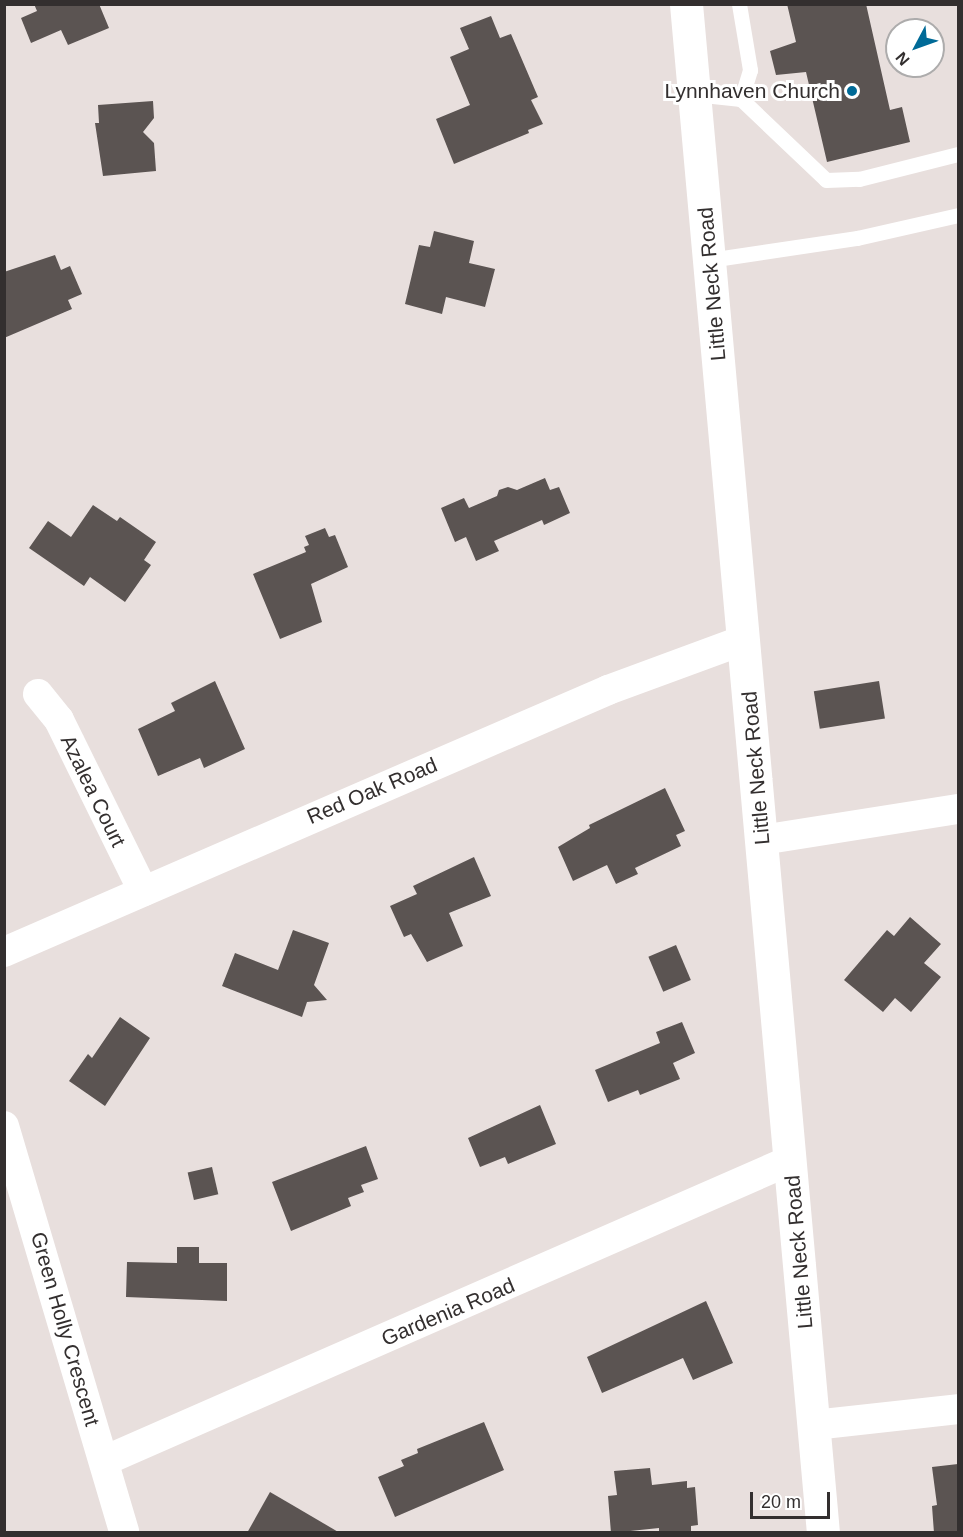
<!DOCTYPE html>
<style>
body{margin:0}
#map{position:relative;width:963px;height:1537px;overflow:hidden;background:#e8dfdd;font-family:Helvetica,sans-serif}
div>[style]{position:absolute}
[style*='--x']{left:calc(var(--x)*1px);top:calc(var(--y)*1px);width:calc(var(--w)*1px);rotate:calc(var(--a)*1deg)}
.building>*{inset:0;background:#5b5452;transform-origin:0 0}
.service>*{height:15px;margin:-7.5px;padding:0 7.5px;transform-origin:7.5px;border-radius:7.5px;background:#fff}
.minor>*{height:30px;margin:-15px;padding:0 15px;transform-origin:15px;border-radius:15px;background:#fff}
.tertiary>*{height:33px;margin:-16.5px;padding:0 16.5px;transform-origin:16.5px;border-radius:16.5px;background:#fff}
.dots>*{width:16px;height:16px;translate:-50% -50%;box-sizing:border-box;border:3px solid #fff;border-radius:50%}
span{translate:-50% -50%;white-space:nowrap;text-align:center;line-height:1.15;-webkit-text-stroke:6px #fff;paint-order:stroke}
.poi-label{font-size:21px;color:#332f2f}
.right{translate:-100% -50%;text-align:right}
.street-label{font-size:21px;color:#332f2f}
.frame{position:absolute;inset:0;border:6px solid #332f2f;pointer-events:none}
.north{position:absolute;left:885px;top:18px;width:60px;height:60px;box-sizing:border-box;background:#fff;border:2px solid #adacac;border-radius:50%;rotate:229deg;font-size:16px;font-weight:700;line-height:24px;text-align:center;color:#332f2f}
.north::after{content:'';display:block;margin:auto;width:21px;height:27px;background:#006a97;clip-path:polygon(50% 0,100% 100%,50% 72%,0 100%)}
.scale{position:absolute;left:750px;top:1492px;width:80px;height:27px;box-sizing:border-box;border:3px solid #332f2f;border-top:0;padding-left:8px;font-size:18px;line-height:21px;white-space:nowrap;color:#332f2f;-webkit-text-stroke:4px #fff;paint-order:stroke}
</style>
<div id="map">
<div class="building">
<div style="clip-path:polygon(34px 4px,99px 4px,109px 28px,68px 45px,61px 30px,31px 43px,21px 18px,37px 11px)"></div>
<div style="clip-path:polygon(787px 4px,866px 4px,890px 110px,902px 107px,910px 142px,827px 162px,806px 72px,776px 75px,770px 51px,796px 42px)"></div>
<div style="clip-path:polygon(491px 16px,500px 38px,511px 34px,538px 97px,531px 100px,543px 124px,528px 130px,529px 133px,454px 164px,436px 119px,470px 105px,450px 57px,469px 49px,460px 28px)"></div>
<div style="clip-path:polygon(153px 101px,154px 118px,143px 132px,154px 143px,156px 171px,103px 176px,95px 123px,99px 123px,98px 105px)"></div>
<div style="clip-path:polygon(434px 231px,474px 241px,469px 263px,495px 269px,485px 307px,446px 297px,442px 314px,405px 304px,419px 245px,430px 247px)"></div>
<div style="clip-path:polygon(55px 255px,61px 270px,70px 266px,82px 294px,68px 300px,72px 309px,4px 338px,4px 272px)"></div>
<div style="clip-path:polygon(545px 478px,550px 490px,559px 487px,570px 513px,544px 525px,542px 520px,494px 541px,499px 551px,476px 561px,466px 537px,455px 542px,441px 508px,464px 498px,469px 508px,497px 496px,499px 490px,508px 487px,517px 490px)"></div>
<div style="clip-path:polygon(93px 505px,117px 521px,120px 517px,156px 542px,144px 560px,151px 565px,125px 602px,90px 577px,84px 586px,29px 548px,48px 521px,71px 537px)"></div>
<div style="clip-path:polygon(325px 528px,329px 537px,335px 535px,348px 567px,311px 584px,322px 622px,280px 639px,253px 574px,306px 552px,304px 547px,309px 545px,305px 536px)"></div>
<div style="clip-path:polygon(215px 681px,245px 749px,204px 768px,200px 758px,158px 776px,138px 729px,175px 711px,171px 703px)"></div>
<div style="left:879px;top:681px;width:38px;height:66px;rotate:81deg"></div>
<div style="clip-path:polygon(665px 788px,685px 831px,676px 835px,681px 846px,635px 868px,638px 874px,616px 884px,607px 865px,573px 881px,558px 847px,590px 828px,589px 825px)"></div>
<div style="clip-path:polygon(474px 857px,491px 896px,449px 913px,463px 946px,427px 962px,411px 934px,404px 937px,390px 906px,417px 894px,413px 886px)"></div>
<div style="clip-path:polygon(910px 917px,941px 944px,924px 963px,941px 977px,911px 1012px,895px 998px,883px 1012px,844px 980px,887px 930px,894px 936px)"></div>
<div style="clip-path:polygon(293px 930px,329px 943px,314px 985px,327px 1000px,307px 1002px,302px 1017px,222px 986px,235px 953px,278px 970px)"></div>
<div style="left:676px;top:945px;width:38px;height:30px;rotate:67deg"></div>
<div style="clip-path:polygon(120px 1017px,150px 1038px,105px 1106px,69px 1081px,88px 1054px,92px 1058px)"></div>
<div style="clip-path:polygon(682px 1022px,695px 1053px,673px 1063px,680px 1079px,640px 1095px,638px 1090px,608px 1102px,595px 1070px,660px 1043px,656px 1032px)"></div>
<div style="clip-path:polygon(540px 1105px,556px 1144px,508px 1164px,505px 1157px,480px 1167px,468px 1138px)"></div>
<div style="clip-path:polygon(366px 1146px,378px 1179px,361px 1185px,364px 1192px,348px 1198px,351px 1206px,291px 1231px,272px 1182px)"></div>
<div style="left:212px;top:1167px;width:28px;height:25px;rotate:77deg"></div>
<div style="clip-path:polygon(177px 1247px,199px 1247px,199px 1263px,227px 1263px,227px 1301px,126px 1297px,127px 1262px,177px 1263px)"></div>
<div style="clip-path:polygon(706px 1301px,733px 1363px,693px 1380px,683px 1358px,602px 1393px,587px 1357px)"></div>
<div style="clip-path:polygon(484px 1422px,504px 1470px,395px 1517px,378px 1477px,404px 1466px,401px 1460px,418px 1453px,417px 1449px)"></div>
<div style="clip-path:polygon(958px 1464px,958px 1533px,934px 1533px,932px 1506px,937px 1505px,932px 1467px)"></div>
<div style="clip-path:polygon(650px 1468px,652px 1485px,687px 1481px,687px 1488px,695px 1487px,698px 1525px,691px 1526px,691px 1533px,659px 1533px,659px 1528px,611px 1533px,608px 1496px,617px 1495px,614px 1471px)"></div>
<div style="clip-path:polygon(270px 1492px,294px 1506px,340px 1533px,247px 1533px)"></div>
</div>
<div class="service">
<div style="--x:739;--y:4;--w:67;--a:80.5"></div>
<div style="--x:750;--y:70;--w:30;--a:107"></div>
<div style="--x:694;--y:94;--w:47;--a:6.1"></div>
<div style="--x:741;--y:99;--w:117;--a:43.6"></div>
<div style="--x:826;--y:180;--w:33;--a:-2"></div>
<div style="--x:859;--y:179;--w:102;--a:-14.2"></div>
<div style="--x:709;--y:260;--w:150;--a:-8.5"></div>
<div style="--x:857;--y:238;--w:104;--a:-12.8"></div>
</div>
<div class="minor">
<div style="--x:38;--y:694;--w:33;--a:51"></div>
<div style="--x:59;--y:720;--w:191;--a:63.8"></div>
<div style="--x:762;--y:840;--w:198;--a:-9"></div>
<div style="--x:4;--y:952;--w:658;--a:-23.45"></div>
<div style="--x:608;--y:690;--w:145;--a:-20.2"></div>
<div style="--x:4;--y:1126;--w:423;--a:73.5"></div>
<div style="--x:814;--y:1425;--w:145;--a:-6.3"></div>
<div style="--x:104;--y:1461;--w:750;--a:-23.66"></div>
</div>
<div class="tertiary">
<div style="--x:686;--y:4;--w:1534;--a:84.88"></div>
</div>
<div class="dots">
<div style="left:852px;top:91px;background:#006a97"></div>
</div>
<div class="poi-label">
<span class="right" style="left:840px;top:91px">Lynnhaven Church</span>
</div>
<div class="street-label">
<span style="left:712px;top:284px;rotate:-95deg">Little Neck Road</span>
<span style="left:756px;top:768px;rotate:-95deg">Little Neck Road</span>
<span style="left:93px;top:791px;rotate:64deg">Azalea Court</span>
<span style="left:372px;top:791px;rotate:-23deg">Red Oak Road</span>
<span style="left:799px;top:1252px;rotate:-95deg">Little Neck Road</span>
<span style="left:448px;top:1312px;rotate:-23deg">Gardenia Road</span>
<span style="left:65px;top:1329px;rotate:74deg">Green Holly Crescent</span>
</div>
<div class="frame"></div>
<div class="north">N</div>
<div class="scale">20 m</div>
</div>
